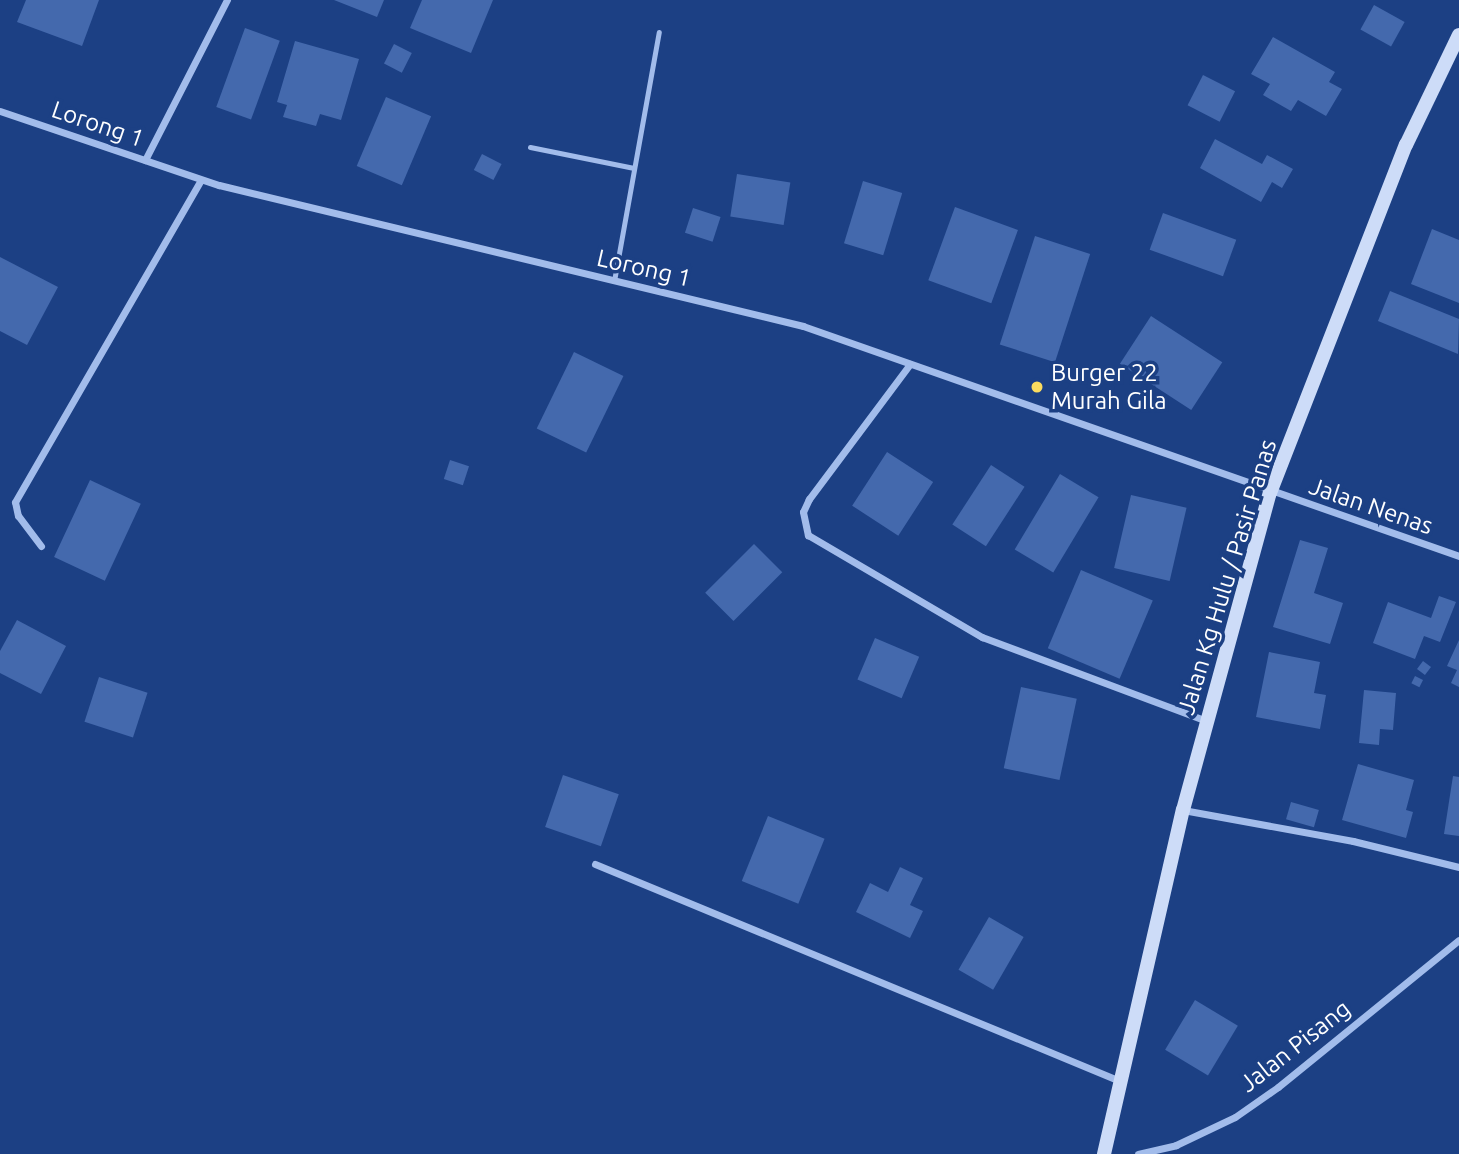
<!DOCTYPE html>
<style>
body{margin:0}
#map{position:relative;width:1459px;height:1154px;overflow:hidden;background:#1c4084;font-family:Ubuntu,sans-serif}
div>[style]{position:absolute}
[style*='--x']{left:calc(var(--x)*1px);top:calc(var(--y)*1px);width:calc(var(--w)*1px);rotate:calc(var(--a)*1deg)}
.building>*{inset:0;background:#4469ad;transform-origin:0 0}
.lane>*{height:5px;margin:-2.5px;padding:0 2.5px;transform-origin:2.5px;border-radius:2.5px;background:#a2bceb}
.street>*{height:7px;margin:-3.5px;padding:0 3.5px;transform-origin:3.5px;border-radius:3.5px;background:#a2bceb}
.secondary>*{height:14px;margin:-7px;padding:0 7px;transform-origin:7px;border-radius:7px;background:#cddcf8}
.dots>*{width:19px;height:19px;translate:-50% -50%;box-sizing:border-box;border:4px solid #1c4084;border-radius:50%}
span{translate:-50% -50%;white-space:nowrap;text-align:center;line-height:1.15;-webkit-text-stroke:7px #1c4084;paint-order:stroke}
.street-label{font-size:24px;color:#fff}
.poi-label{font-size:24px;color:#fff}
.left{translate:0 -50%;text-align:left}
</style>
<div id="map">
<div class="building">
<div style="clip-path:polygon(26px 0,99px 0,82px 46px,17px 22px)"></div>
<div style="clip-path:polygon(334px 0,384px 0,377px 17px)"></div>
<div style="clip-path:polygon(422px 0,493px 0,471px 53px,410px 28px)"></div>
<div style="left:1374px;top:5px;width:35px;height:28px;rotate:29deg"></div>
<div style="left:245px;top:28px;width:37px;height:84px;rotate:20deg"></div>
<div style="clip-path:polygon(1273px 37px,1335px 72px,1329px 82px,1342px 89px,1326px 116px,1298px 100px,1291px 111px,1263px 95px,1270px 84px,1251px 74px)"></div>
<div style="clip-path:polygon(295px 41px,359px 59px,341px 120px,320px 114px,316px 126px,283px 117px,287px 105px,277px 102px)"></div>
<div style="left:394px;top:44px;width:20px;height:22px;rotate:27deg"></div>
<div style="left:1203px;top:75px;width:36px;height:34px;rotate:27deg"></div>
<div style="left:386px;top:97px;width:49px;height:75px;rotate:23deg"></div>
<div style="clip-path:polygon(1215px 139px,1262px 164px,1267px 155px,1293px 169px,1282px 188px,1272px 182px,1261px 202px,1200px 168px)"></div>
<div style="left:482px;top:154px;width:22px;height:18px;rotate:27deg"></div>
<div style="left:737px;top:174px;width:54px;height:43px;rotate:9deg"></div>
<div style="left:863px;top:181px;width:41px;height:65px;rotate:17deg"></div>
<div style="left:955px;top:207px;width:67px;height:78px;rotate:20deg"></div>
<div style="left:693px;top:208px;width:29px;height:26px;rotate:18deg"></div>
<div style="left:1163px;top:213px;width:78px;height:39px;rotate:20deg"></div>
<div style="clip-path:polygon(1432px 229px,1459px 240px,1459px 303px,1411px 284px)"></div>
<div style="left:1035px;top:236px;width:58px;height:114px;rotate:18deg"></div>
<div style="clip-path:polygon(0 257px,58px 287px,27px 345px,0 331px)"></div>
<div style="clip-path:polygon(1390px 291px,1459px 319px,1458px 354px,1378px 321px)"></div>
<div style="left:1151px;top:316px;width:85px;height:57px;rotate:33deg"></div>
<div style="left:574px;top:352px;width:55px;height:85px;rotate:26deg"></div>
<div style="left:887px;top:452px;width:55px;height:64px;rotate:33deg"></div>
<div style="left:450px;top:460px;width:20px;height:20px;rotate:18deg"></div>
<div style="left:991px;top:465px;width:40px;height:71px;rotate:33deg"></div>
<div style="left:1060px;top:474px;width:45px;height:88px;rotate:31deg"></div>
<div style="left:90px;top:480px;width:56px;height:85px;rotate:25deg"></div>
<div style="left:1131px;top:495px;width:57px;height:75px;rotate:13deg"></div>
<div style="clip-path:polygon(1300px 540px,1328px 548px,1314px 593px,1343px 603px,1330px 644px,1273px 627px)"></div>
<div style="left:754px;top:544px;width:40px;height:69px;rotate:45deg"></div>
<div style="left:1081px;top:570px;width:78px;height:85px;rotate:23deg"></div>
<div style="clip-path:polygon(1439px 596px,1456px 602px,1440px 642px,1424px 636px,1415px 659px,1373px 643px,1388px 602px,1431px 618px)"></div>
<div style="clip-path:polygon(17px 620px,66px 646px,41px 694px,0 673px,0 651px)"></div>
<div style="left:875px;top:638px;width:48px;height:45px;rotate:23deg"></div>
<div style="clip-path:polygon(1459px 640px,1459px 687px,1451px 683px,1457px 670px,1447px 666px)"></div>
<div style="clip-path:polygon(1269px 652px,1320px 662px,1314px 693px,1326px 695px,1320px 729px,1256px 717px)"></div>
<div style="left:1423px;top:661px;width:10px;height:10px;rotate:37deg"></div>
<div style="left:1415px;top:676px;width:9px;height:8px;rotate:27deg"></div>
<div style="left:99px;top:677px;width:51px;height:47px;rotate:18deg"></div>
<div style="left:1021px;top:687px;width:57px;height:83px;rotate:12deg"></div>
<div style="clip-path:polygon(1364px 690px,1396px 693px,1393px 730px,1380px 729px,1379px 745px,1359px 743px)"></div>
<div style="clip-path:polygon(1358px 764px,1414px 780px,1406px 810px,1413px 812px,1406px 838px,1342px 820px)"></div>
<div style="left:563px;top:775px;width:59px;height:55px;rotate:19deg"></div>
<div style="clip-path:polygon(1453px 776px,1459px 777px,1459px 836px,1444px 834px)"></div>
<div style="left:1291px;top:802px;width:29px;height:18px;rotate:16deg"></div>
<div style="left:768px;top:816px;width:61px;height:70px;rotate:22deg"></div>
<div style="clip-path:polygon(900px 867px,923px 878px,910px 905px,923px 911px,910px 938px,856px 912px,870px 883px,888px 892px)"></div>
<div style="left:989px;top:917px;width:40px;height:61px;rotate:30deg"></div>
<div style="left:1195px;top:1000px;width:50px;height:58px;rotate:31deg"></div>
</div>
<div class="lane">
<div style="--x:530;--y:147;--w:106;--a:11.4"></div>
<div style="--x:614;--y:281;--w:253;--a:-79.8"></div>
</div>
<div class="street">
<div style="--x:0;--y:111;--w:231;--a:18.7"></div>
<div style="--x:219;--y:185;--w:601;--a:13.57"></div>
<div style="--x:803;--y:326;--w:695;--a:19.32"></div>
<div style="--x:145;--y:160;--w:180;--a:-62.9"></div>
<div style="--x:910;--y:364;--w:169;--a:126.8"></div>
<div style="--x:809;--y:499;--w:14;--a:115"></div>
<div style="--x:803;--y:512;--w:24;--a:78"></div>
<div style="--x:808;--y:535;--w:202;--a:30.4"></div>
<div style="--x:982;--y:637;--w:240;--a:20.5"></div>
<div style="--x:41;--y:546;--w:38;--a:-127"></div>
<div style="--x:18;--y:516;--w:14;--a:-102"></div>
<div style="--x:15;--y:502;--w:372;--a:-60"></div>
<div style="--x:1183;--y:810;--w:173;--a:10.3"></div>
<div style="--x:1353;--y:841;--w:109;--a:13.8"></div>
<div style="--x:595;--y:864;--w:568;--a:22.46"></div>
<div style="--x:1138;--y:1154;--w:39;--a:-13"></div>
<div style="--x:1176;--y:1145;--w:65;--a:-25.4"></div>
<div style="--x:1235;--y:1117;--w:52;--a:-34.9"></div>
<div style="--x:1278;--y:1087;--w:233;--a:-39.1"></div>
</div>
<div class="secondary">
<div style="--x:1104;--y:1154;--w:353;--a:-77.1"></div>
<div style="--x:1183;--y:810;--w:329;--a:-74.7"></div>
<div style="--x:1270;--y:493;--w:374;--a:-68.7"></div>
<div style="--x:1406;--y:145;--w:122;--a:-64.3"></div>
</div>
<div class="dots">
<div style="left:1037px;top:387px;background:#fbdc5f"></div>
</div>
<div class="street-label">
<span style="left:98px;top:124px;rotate:19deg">Lorong 1</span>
<span style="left:644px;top:268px;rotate:13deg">Lorong 1</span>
<span style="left:1371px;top:506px;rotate:19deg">Jalan Nenas</span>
<span style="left:1227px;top:577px;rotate:-73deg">Jalan Kg Hulu / Pasir Panas</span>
<span style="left:1295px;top:1046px;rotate:-38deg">Jalan Pisang</span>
</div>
<div class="poi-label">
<span class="left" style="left:1051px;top:387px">Burger 22<br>Murah Gila</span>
</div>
</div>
